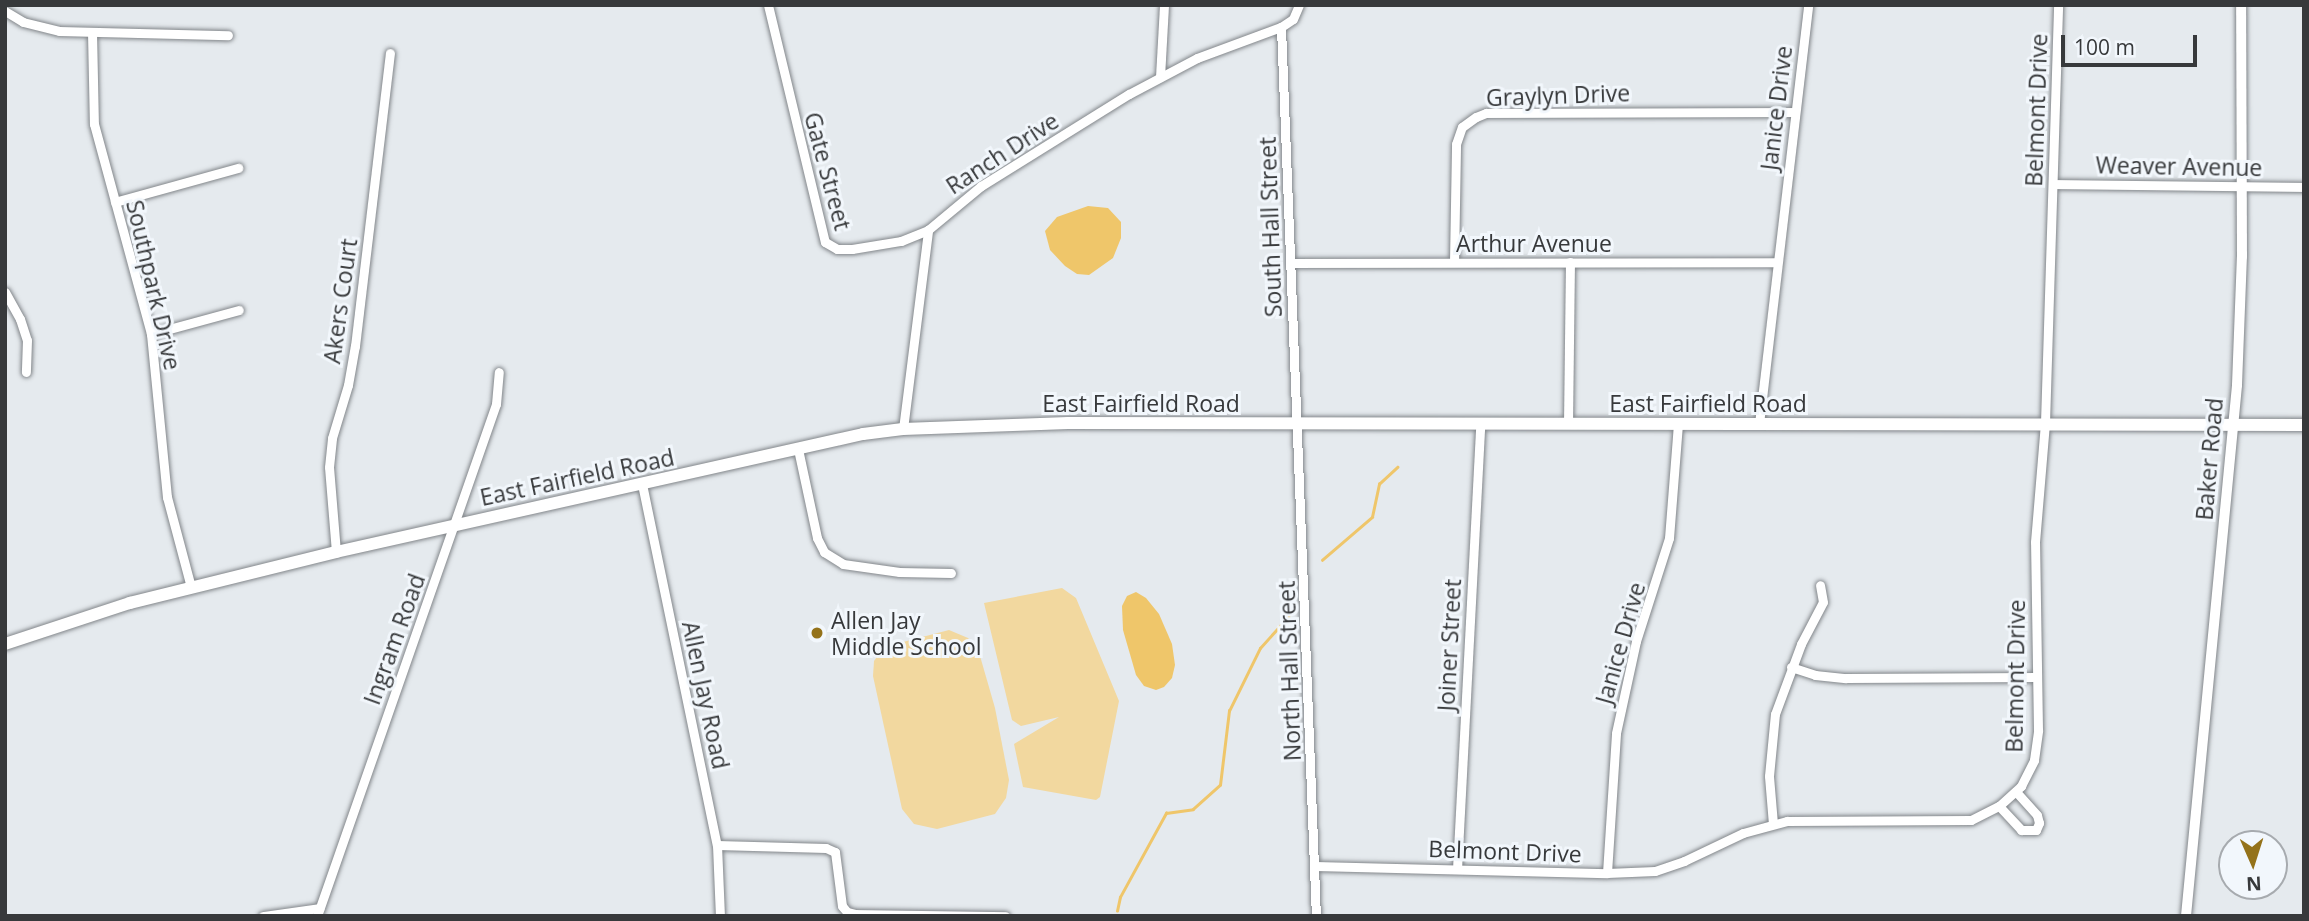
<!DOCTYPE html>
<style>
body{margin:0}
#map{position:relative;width:2309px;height:921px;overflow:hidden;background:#e5eaee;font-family:"Open Sans",sans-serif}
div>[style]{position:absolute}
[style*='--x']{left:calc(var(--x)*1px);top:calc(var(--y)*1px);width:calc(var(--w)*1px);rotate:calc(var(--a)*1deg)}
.green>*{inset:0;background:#f2d89f}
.water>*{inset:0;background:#efc66a}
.stream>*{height:2.5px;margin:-1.25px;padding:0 1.25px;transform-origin:1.25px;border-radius:1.25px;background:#efc66a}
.roads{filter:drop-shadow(0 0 2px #82868a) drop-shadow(0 0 2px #82868a)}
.minor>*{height:9px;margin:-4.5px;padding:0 4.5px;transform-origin:4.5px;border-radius:4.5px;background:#fff}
.tertiary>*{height:10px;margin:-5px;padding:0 5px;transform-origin:5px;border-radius:5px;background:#fff}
.secondary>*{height:12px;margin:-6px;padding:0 6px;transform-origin:6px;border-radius:6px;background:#fff}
.dots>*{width:19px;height:19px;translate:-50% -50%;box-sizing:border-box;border:4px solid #f2f7fc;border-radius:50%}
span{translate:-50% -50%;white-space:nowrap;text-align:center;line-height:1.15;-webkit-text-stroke:6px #f2f7fc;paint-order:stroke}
.street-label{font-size:23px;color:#37393b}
.poi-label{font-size:23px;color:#37393b}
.left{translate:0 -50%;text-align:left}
.frame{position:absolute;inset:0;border:7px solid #37393b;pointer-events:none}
.north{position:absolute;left:2218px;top:830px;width:70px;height:70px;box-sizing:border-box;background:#f2f7fc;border:2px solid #a7abaf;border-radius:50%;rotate:177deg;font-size:19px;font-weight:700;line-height:28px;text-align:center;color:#37393b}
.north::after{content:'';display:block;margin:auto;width:24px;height:32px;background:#94721a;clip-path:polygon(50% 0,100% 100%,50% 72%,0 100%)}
.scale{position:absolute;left:2061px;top:35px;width:136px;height:32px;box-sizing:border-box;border:4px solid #37393b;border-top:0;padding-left:9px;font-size:21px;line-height:24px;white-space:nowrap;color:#37393b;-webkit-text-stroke:5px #f2f7fc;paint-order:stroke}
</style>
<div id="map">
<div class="green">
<div style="clip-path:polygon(1062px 588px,1076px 598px,1119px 701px,1100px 797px,1096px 800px,1023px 787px,1014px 744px,1059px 717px,1021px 726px,1012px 720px,984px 603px)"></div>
<div style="clip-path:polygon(949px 630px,968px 638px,978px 649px,995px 708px,1009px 780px,1006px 798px,995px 814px,937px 829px,914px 824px,902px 809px,873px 676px,874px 661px,884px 647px)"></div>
</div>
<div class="water">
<div style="clip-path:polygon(1088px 206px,1108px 208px,1121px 222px,1121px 238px,1113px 258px,1089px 275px,1077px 274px,1065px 266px,1050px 250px,1045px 231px,1057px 217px)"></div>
<div style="clip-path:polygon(1136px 592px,1146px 598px,1159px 614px,1172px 644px,1175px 665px,1172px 678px,1164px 687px,1156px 690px,1144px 686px,1136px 675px,1123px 630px,1122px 606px,1127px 596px)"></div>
</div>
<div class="stream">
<div style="--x:1322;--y:560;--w:66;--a:-40.7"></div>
<div style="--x:1372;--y:517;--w:34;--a:-78"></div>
<div style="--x:1379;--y:484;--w:25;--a:-43"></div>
<div style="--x:1117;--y:911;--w:14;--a:-78"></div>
<div style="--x:1120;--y:897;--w:96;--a:-61.3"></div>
<div style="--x:1166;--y:813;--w:27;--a:-8"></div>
<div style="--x:1193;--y:809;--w:36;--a:-42"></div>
<div style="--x:1220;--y:785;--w:75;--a:-83.1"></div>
<div style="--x:1229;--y:711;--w:70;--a:-63.8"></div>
<div style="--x:1260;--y:648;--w:42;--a:-47.9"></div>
</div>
<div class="roads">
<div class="minor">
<div style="--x:768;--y:5;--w:244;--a:76.5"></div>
<div style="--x:825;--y:242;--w:14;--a:30"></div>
<div style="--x:837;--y:249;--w:15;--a:0"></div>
<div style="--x:852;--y:249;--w:50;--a:-9.3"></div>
<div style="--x:901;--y:241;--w:29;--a:-22"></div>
<div style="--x:5;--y:11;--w:21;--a:31"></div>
<div style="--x:23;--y:22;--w:37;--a:14"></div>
<div style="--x:59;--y:31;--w:169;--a:1.4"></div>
<div style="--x:1281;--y:27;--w:890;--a:87.75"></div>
<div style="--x:92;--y:32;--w:92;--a:88.8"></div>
<div style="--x:94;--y:124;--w:218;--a:74.8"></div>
<div style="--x:151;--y:334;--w:164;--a:84.4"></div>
<div style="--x:167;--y:497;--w:93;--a:75.1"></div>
<div style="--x:1160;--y:77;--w:72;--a:-86.8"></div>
<div style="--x:2054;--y:184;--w:250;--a:0.7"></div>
<div style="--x:115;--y:202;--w:128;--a:-15.5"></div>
<div style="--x:1454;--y:262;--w:118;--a:-89"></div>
<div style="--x:1456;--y:144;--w:18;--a:-71"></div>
<div style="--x:1462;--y:127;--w:17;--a:-36"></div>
<div style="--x:1476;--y:117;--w:11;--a:-22"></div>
<div style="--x:1486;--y:113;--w:309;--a:-0.2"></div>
<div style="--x:1291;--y:263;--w:485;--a:-0.1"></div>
<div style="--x:5;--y:292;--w:31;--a:61"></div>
<div style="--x:20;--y:319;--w:22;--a:72"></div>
<div style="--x:27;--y:340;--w:32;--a:92"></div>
<div style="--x:151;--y:334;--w:91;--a:-15.3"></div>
<div style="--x:1568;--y:424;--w:162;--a:-89.3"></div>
<div style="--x:1759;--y:424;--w:422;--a:-83.3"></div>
<div style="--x:903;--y:429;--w:201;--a:-82.8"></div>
<div style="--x:928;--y:230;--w:69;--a:-39.7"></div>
<div style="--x:981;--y:186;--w:174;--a:-31.9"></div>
<div style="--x:1129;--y:94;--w:77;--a:-27.9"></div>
<div style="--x:1197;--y:58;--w:90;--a:-20.3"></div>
<div style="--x:1281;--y:27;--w:14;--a:-34"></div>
<div style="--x:1293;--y:19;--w:15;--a:-67"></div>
<div style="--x:798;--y:449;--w:91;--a:77.9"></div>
<div style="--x:817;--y:538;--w:16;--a:63"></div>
<div style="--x:824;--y:552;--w:22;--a:32"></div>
<div style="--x:843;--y:564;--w:57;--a:8.1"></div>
<div style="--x:899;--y:572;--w:52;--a:1.1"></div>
<div style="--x:642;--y:484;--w:369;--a:78.3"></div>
<div style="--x:717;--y:845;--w:71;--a:87.6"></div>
<div style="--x:336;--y:552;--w:85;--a:-94.7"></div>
<div style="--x:329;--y:467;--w:29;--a:-84"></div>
<div style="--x:332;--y:438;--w:55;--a:-73.2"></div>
<div style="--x:348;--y:385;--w:40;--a:-80"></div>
<div style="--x:355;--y:346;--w:295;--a:-83.2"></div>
<div style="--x:1791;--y:667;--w:25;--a:18"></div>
<div style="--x:1815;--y:675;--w:31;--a:6"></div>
<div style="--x:1846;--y:678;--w:191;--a:-0.3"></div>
<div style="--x:1999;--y:806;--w:33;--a:47"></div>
<div style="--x:2021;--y:830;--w:15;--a:0"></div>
<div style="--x:2036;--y:830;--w:8;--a:-67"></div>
<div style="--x:2039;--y:823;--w:8;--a:-104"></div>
<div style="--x:2037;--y:815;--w:31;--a:-132"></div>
<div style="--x:1773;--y:824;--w:48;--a:-94.8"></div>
<div style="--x:1769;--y:776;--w:62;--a:-84.5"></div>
<div style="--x:1775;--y:714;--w:75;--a:-69.6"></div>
<div style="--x:1801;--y:644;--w:47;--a:-62.4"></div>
<div style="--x:1823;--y:602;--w:17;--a:-100"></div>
<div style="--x:717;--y:845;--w:109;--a:1.6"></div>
<div style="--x:826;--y:848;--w:10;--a:24"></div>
<div style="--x:835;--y:852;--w:54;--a:82.6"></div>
<div style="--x:842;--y:906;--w:8;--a:50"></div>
<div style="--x:847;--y:912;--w:9;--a:13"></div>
<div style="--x:856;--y:914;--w:149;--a:0.8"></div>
<div style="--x:1315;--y:866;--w:292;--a:1.4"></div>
<div style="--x:1607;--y:873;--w:48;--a:-2.4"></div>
<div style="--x:1655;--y:871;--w:31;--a:-19"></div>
<div style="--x:1684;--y:861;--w:65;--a:-25.4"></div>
<div style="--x:1743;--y:833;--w:46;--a:-15.3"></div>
<div style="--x:1787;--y:821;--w:184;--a:-0.3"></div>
<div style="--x:1971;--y:820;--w:31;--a:-27"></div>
<div style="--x:1999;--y:806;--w:30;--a:-42"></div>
<div style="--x:2021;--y:786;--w:29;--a:-63"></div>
<div style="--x:2034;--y:760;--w:30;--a:-82"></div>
<div style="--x:2038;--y:730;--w:188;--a:-90.9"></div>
<div style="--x:2035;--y:542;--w:119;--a:-85.2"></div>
<div style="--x:2045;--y:423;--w:418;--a:-88.2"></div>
<div style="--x:1457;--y:869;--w:446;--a:-87"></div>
<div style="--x:1607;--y:873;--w:140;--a:-86.3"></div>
<div style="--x:1616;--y:733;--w:94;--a:-77.7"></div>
<div style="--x:1636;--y:641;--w:108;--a:-72.2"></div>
<div style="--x:1669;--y:538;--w:114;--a:-85.5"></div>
<div style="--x:263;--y:916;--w:57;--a:-8.1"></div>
<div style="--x:317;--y:916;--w:542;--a:-70.73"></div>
<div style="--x:496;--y:404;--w:32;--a:-85"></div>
</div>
<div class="tertiary">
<div style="--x:2186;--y:916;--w:533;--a:-84.51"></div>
<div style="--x:2237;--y:385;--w:128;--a:-87.8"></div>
<div style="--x:2242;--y:257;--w:252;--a:-90.2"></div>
</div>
<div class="secondary">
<div style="--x:5;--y:644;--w:132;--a:-18.2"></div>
<div style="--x:130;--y:603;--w:212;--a:-13.9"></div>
<div style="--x:336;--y:552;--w:540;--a:-12.62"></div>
<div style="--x:863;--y:434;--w:40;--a:-7.1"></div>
<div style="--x:903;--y:429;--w:165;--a:-2.1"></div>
<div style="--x:1068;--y:423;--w:1236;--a:0.09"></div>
</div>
</div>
<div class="dots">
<div style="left:817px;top:633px;background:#94721a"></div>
</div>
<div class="street-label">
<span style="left:1558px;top:95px;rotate:-2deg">Graylyn Drive</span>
<span style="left:1776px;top:108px;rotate:-83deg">Janice Drive</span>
<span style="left:2036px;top:110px;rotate:-88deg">Belmont Drive</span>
<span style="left:1002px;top:153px;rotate:-33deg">Ranch Drive</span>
<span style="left:2179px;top:166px;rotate:1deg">Weaver Avenue</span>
<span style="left:828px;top:171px;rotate:75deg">Gate Street</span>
<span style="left:1270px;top:227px;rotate:-92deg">South Hall Street</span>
<span style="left:1534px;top:243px">Arthur Avenue</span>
<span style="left:154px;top:285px;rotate:77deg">Southpark Drive</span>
<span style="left:340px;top:301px;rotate:-82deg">Akers Court</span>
<span style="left:1141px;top:403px">East Fairfield Road</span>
<span style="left:1708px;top:403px">East Fairfield Road</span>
<span style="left:2209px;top:459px;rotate:-85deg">Baker Road</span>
<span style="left:577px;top:477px;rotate:-12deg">East Fairfield Road</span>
<span style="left:394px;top:639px;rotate:-70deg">Ingram Road</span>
<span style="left:1620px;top:643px;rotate:-74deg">Janice Drive</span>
<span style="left:1449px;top:645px;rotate:-87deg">Joiner Street</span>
<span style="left:1289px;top:671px;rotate:-92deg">North Hall Street</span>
<span style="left:2015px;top:676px;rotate:-89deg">Belmont Drive</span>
<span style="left:706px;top:695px;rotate:78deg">Allen Jay Road</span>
<span style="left:1505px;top:851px;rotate:2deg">Belmont Drive</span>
</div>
<div class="poi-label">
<span class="left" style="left:831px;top:633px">Allen Jay<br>Middle School</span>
</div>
<div class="frame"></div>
<div class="north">N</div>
<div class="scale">100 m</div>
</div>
